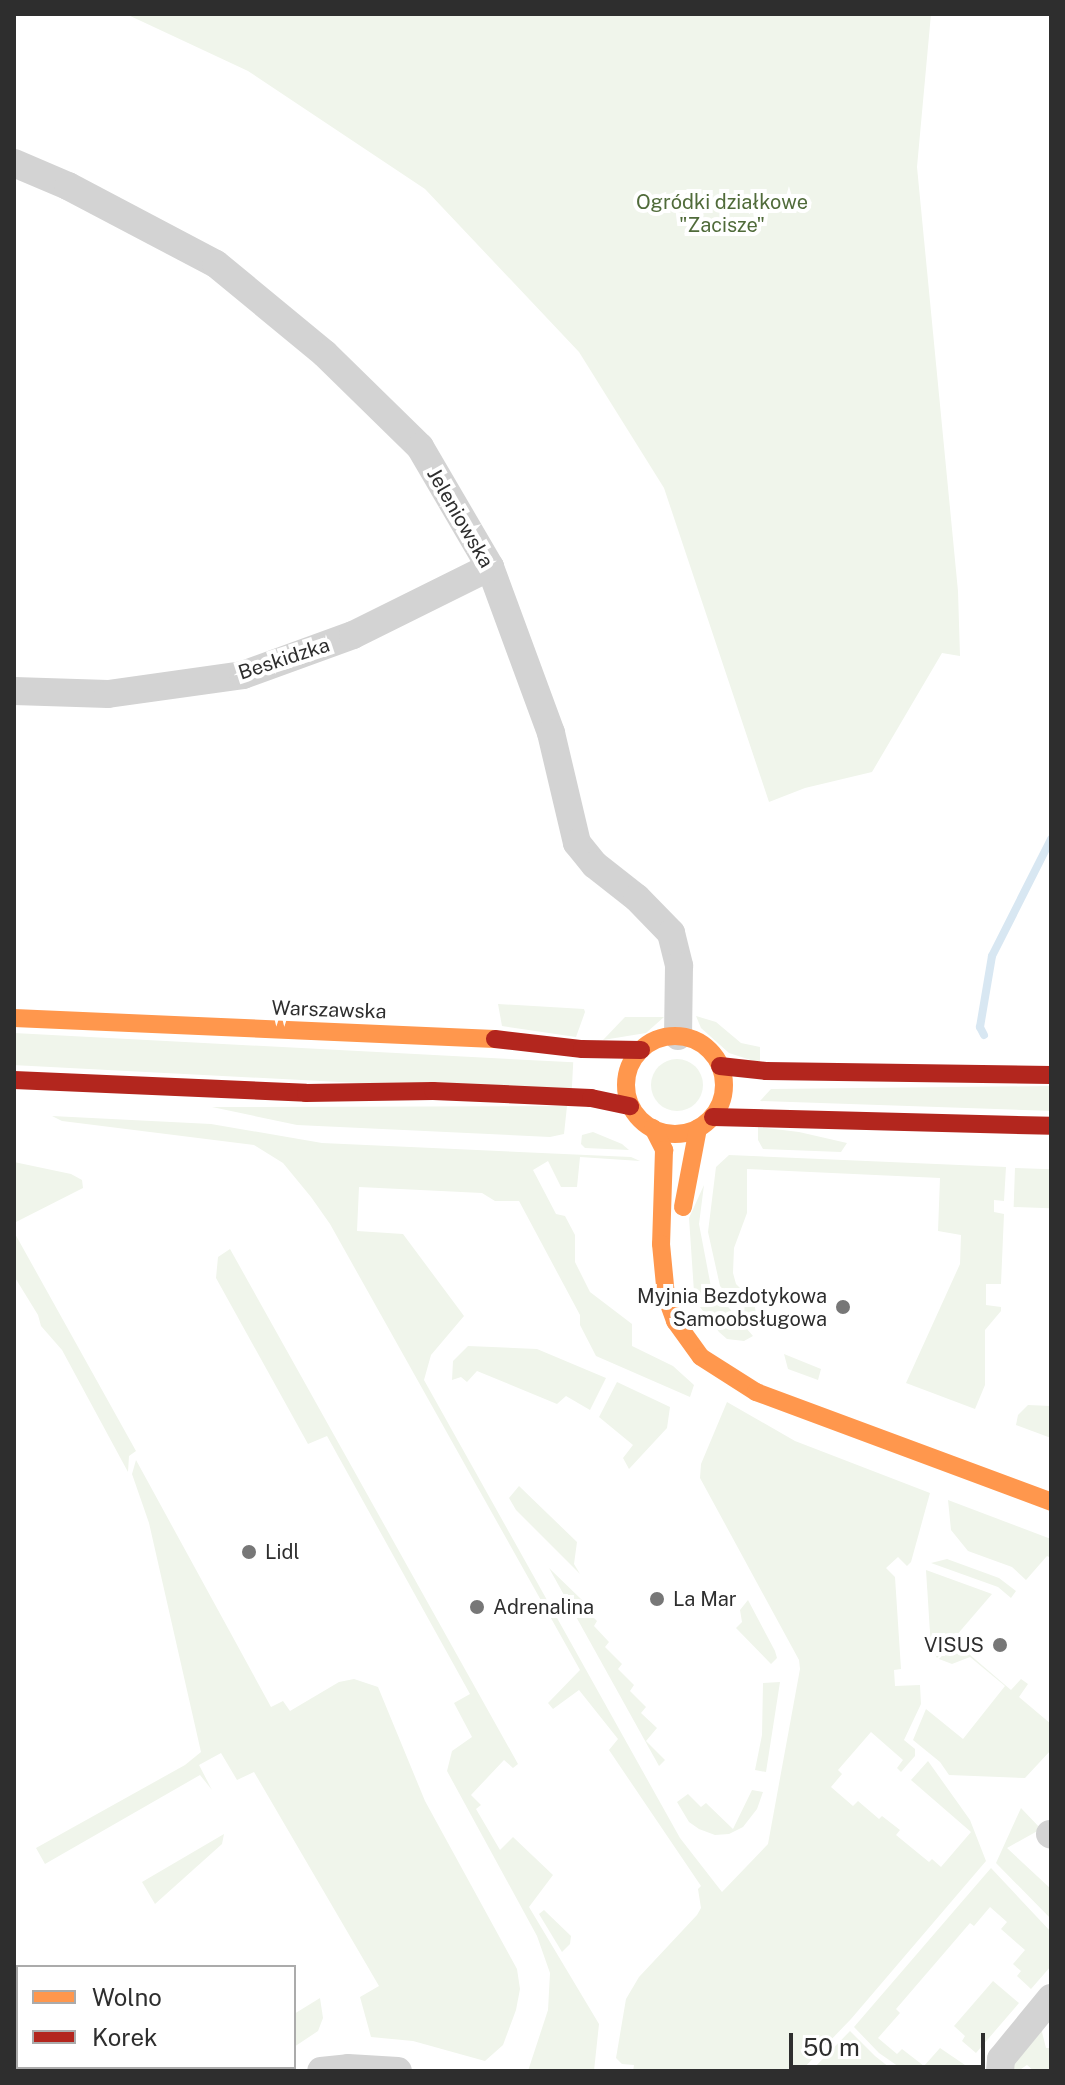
<!DOCTYPE html>
<meta charset="utf-8">
<style>
body{margin:0}
#map{position:relative;width:1065px;height:2085px;overflow:hidden;background:#fff;font-family:"Public Sans",sans-serif}
div>[style]{position:absolute}
[style*='--x']{left:calc(var(--x)*1px);top:calc(var(--y)*1px);width:calc(var(--w)*1px);rotate:calc(var(--a)*1deg)}
.green>*{inset:0;background:#f0f5eb;transform-origin:0 0}
.round{border-radius:50%}
.stream>*{height:8px;margin:-4px;padding:0 4px;transform-origin:4px;border-radius:4px;background:#d8e7f2}
.street>*{height:28px;margin:-14px;padding:0 14px;transform-origin:14px;border-radius:14px;background:#d3d3d3}
.slow>*{height:18px;margin:-9px;padding:0 9px;transform-origin:9px;border-radius:9px;background:#ff974d}
.slow>.ring{margin:-9px;padding:0;box-sizing:content-box;background:none;border:18px solid #ff974d;border-radius:50%}
.jam>*{height:18px;margin:-9px;padding:0 9px;transform-origin:9px;border-radius:9px;background:#b3261e}
.dots>*{width:22px;height:22px;translate:-50% -50%;box-sizing:border-box;border:4px solid #fff;border-radius:50%}
span{translate:-50% -50%;white-space:nowrap;text-align:center;line-height:1.15;-webkit-text-stroke:8px #fff;paint-order:stroke}
.park-label{font-size:20px;color:#506b3a}
.street-label{font-size:20px;color:#2e2e2e}
.poi-label{font-size:20px;color:#2e2e2e}
.right{translate:-100% -50%;text-align:right}
.left{translate:0 -50%;text-align:left}
.frame{position:absolute;inset:0;border:16px solid #2e2e2e;pointer-events:none}
.legend{position:absolute;left:16px;top:1965px;width:280px;height:104px;box-sizing:border-box;background:#fff;border:2px solid #ababab;margin:0;padding:10px 14px;list-style:none;font-size:24px;color:#2e2e2e}
.legend li{display:flex;align-items:center;gap:16px;height:40px}
.legend b{width:40px;border:2px solid #ababab}
.scale{position:absolute;left:789px;top:2033px;width:196px;height:36px;box-sizing:border-box;border:4px solid #2e2e2e;border-top:0;padding-left:10px;font-size:24px;line-height:28px;white-space:nowrap;color:#2e2e2e;-webkit-text-stroke:6px #fff;paint-order:stroke}
</style>
<div id="map">
<div class="green">
<div style="clip-path:polygon(126px 14px,931px 14px,917px 167px,958px 591px,960px 656px,942px 653px,872px 772px,805px 788px,769px 802px,664px 488px,579px 352px,425px 189px,248px 71px)"></div>
<div style="clip-path:polygon(498px 1004px,584px 1009px,585px 1012px,576px 1037px,502px 1026px)"></div>
<div style="clip-path:polygon(696px 1016px,716px 1022px,741px 1043px,760px 1047px,760px 1063px,729px 1053px,701px 1028px)"></div>
<div style="clip-path:polygon(625px 1017px,664px 1017px,646px 1033px,603px 1040px)"></div>
<div style="left:14px;top:1033px;width:560px;height:32px;rotate:3deg"></div>
<div class="round" style="left:651px;top:1059px;width:52px;height:52px"></div>
<div style="clip-path:polygon(1051px 1086px,1051px 1111px,760px 1101px,771px 1089px)"></div>
<div style="clip-path:polygon(567px 1106px,564px 1134px,550px 1137px,297px 1125px,212px 1107px)"></div>
<div style="clip-path:polygon(52px 1116px,211px 1124px,322px 1143px,631px 1157px,640px 1161px,580px 1157px,577px 1187px,561px 1187px,548px 1161px,533px 1170px,556px 1214px,565px 1216px,575px 1235px,575px 1262px,590px 1292px,632px 1324px,632px 1346px,673px 1366px,694px 1385px,690px 1397px,596px 1356px,580px 1325px,580px 1315px,519px 1201px,495px 1201px,482px 1193px,359px 1187px,357px 1231px,403px 1234px,464px 1316px,431px 1355px,424px 1380px,680px 1838px,722px 1892px,768px 1844px,800px 1669px,799px 1660px,700px 1478px,701px 1464px,727px 1402px,795px 1441px,930px 1493px,911px 1562px,907px 1566px,898px 1557px,886px 1568px,895px 1577px,901px 1669px,894px 1670px,895px 1686px,920px 1685px,921px 1704px,904px 1740px,915px 1749px,915px 1756px,901px 1772px,897px 1768px,903px 1760px,871px 1732px,838px 1770px,842px 1774px,831px 1787px,853px 1806px,858px 1801px,879px 1819px,882px 1816px,900px 1830px,896px 1835px,929px 1862px,932px 1859px,941px 1867px,971px 1832px,911px 1780px,928px 1761px,970px 1820px,986px 1861px,851px 2019px,801px 2071px,633px 2071px,634px 2065px,622px 2064px,616px 2058px,626px 1999px,639px 1977px,697px 1915px,701px 1908px,698px 1889px,701px 1886px,609px 1750px,618px 1739px,579px 1690px,553px 1709px,548px 1703px,580px 1670px,330px 1224px,311px 1197px,283px 1163px,254px 1145px,62px 1121px)"></div>
<div style="clip-path:polygon(758px 1127px,799px 1132px,847px 1143px,841px 1152px,763px 1149px,758px 1140px)"></div>
<div style="clip-path:polygon(593px 1132px,622px 1144px,629px 1150px,585px 1148px,581px 1144px,582px 1135px)"></div>
<div style="clip-path:polygon(729px 1155px,1006px 1167px,1004px 1201px,994px 1200px,994px 1212px,1004px 1214px,1001px 1284px,986px 1284px,986px 1305px,1001px 1307px,1001px 1311px,985px 1330px,985px 1385px,975px 1409px,906px 1383px,960px 1264px,961px 1235px,938px 1231px,940px 1178px,747px 1169px,747px 1213px,734px 1248px,733px 1273px,736px 1284px,754px 1302px,759px 1330px,720px 1286px,708px 1232px,716px 1167px)"></div>
<div style="clip-path:polygon(14px 1162px,71px 1174px,82px 1180px,83px 1188px,14px 1223px)"></div>
<div style="left:1015px;top:1168px;width:36px;height:39px;rotate:2deg"></div>
<div style="clip-path:polygon(704px 1185px,699px 1224px,711px 1287px,753px 1336px,744px 1341px,727px 1339px,719px 1332px,700px 1307px,694px 1292px,689px 1218px)"></div>
<div style="clip-path:polygon(14px 1232px,136px 1451px,129px 1456px,128px 1472px,62px 1350px,41px 1326px,38px 1315px,14px 1276px)"></div>
<div style="clip-path:polygon(230px 1249px,518px 1764px,513px 1768px,504px 1760px,471px 1795px,481px 1805px,476px 1809px,500px 1850px,513px 1837px,553px 1875px,529px 1907px,599px 2024px,594px 2071px,528px 2071px,548px 2010px,550px 1973px,537px 1936px,447px 1771px,452px 1751px,472px 1737px,454px 1703px,470px 1694px,327px 1436px,308px 1444px,216px 1278px,218px 1257px)"></div>
<div style="clip-path:polygon(468px 1346px,537px 1349px,606px 1378px,590px 1410px,566px 1396px,557px 1404px,477px 1371px,467px 1382px,461px 1377px,452px 1380px,453px 1361px)"></div>
<div style="clip-path:polygon(784px 1354px,821px 1369px,818px 1380px,788px 1369px)"></div>
<div style="clip-path:polygon(617px 1382px,670px 1407px,667px 1428px,629px 1469px,623px 1458px,633px 1445px,599px 1417px)"></div>
<div style="clip-path:polygon(1028px 1405px,1051px 1406px,1051px 1438px,1016px 1425px,1018px 1415px)"></div>
<div style="clip-path:polygon(136px 1460px,271px 1707px,283px 1701px,290px 1711px,339px 1682px,354px 1679px,378px 1687px,425px 1801px,517px 1969px,520px 1989px,516px 2010px,503px 2045px,485px 2061px,413px 2041px,371px 2037px,360px 1997px,379px 1986px,254px 1772px,237px 1780px,221px 1753px,199px 1765px,212px 1790px,200px 1775px,45px 1864px,36px 1848px,185px 1765px,201px 1752px,149px 1523px,132px 1474px)"></div>
<div style="clip-path:polygon(519px 1486px,577px 1542px,574px 1564px,580px 1574px,516px 1510px,509px 1498px)"></div>
<div style="clip-path:polygon(948px 1500px,1051px 1539px,1051px 1558px,1047px 1556px,1026px 1580px,1012px 1567px,968px 1551px,951px 1530px)"></div>
<div style="clip-path:polygon(947px 1559px,999px 1578px,1016px 1591px,1011px 1598px,998px 1587px,931px 1563px)"></div>
<div style="clip-path:polygon(549px 1568px,583px 1601px,580px 1604px,597px 1621px,594px 1626px,609px 1642px,605px 1647px,622px 1664px,618px 1669px,634px 1685px,630px 1691px,646px 1707px,641px 1713px,657px 1728px,646px 1741px,665px 1760px,659px 1766px)"></div>
<div style="clip-path:polygon(926px 1570px,992px 1594px,937px 1658px,931px 1648px)"></div>
<div style="clip-path:polygon(748px 1600px,775px 1651px,777px 1658px,771px 1664px,736px 1628px,742px 1622px,740px 1610px)"></div>
<div style="clip-path:polygon(955px 1642px,1011px 1690px,1021px 1679px,1028px 1684px,1019px 1697px,1051px 1724px,1051px 1750px,1025px 1778px,949px 1775px,940px 1762px,913px 1740px,926px 1709px,963px 1739px,1005px 1686px,970px 1657px,952px 1664px,939px 1659px)"></div>
<div style="clip-path:polygon(780px 1682px,766px 1772px,755px 1770px,762px 1735px,763px 1683px)"></div>
<div style="clip-path:polygon(752px 1790px,763px 1792px,757px 1809px,743px 1827px,729px 1834px,715px 1835px,699px 1829px,689px 1822px,677px 1802px,688px 1794px,701px 1807px,706px 1803px,733px 1829px)"></div>
<div style="clip-path:polygon(1021px 1808px,1041px 1829px,1007px 1848px,1051px 1889px,1051px 1919px,996px 1863px)"></div>
<div style="clip-path:polygon(224px 1834px,222px 1844px,155px 1904px,142px 1882px)"></div>
<div style="clip-path:polygon(991px 1868px,1051px 1932px,1051px 1966px,1031px 1989px,1017px 1976px,1021px 1971px,1013px 1964px,1025px 1950px,1001px 1929px,1007px 1922px,990px 1907px,974px 1926px,970px 1923px,896px 2009px,900px 2013px,878px 2038px,897px 2054px,902px 2049px,924px 2066px,940px 2048px,965px 2065px,902px 2069px,879px 2053px,854px 2027px)"></div>
<div style="clip-path:polygon(544px 1910px,571px 1936px,570px 1944px,562px 1952px,539px 1914px)"></div>
<div style="clip-path:polygon(993px 1981px,1019px 2003px,976px 2053px,962px 2041px,965px 2036px,954px 2026px)"></div>
<div style="clip-path:polygon(320px 1998px,323px 2018px,318px 2031px,294px 2047px,294px 2014px)"></div>
<div style="clip-path:polygon(1041px 2028px,1046px 2048px,1051px 2048px,1051px 2071px,1034px 2071px,1027px 2065px,1018px 2071px,1009px 2071px)"></div>
<div style="clip-path:polygon(850px 2031px,875px 2056px,894px 2071px,811px 2071px)"></div>
</div>
<div class="stream">
<div style="--x:984;--y:1035;--w:9;--a:-117"></div>
<div style="--x:980;--y:1027;--w:72;--a:-80.4"></div>
<div style="--x:992;--y:956;--w:131;--a:-63.2"></div>
</div>
<div class="street">
<div style="--x:14;--y:163;--w:59;--a:23.1"></div>
<div style="--x:68;--y:186;--w:167;--a:27.8"></div>
<div style="--x:216;--y:264;--w:141;--a:39.5"></div>
<div style="--x:325;--y:354;--w:133;--a:44.4"></div>
<div style="--x:420;--y:447;--w:139;--a:59.7"></div>
<div style="--x:490;--y:567;--w:177;--a:69.8"></div>
<div style="--x:551;--y:733;--w:113;--a:76.7"></div>
<div style="--x:577;--y:843;--w:28;--a:51"></div>
<div style="--x:595;--y:865;--w:53;--a:38.2"></div>
<div style="--x:637;--y:898;--w:49;--a:45.8"></div>
<div style="--x:671;--y:933;--w:34;--a:76"></div>
<div style="--x:679;--y:966;--w:70;--a:90.8"></div>
<div style="--x:14;--y:691;--w:94;--a:1.8"></div>
<div style="--x:108;--y:694;--w:136;--a:-8"></div>
<div style="--x:243;--y:675;--w:117;--a:-20"></div>
<div style="--x:353;--y:635;--w:153;--a:-26.4"></div>
<div style="--x:1050;--y:1834;--w:1;--a:45"></div>
<div style="--x:321;--y:2071;--w:27;--a:-6"></div>
<div style="--x:348;--y:2068;--w:50;--a:3.4"></div>
<div style="--x:1000;--y:2071;--w:12;--a:-85"></div>
<div style="--x:1001;--y:2059;--w:79;--a:-50.7"></div>
</div>
<div class="slow">
<div style="--x:14;--y:1018;--w:481;--a:2.5"></div>
<div class="ring" style="left:626px;top:1036px;width:80px;height:80px"></div>
<div style="--x:653;--y:1128;--w:25;--a:63"></div>
<div style="--x:664;--y:1150;--w:94;--a:91.8"></div>
<div style="--x:661;--y:1244;--w:52;--a:84.5"></div>
<div style="--x:666;--y:1296;--w:27;--a:70"></div>
<div style="--x:675;--y:1321;--w:44;--a:54.2"></div>
<div style="--x:701;--y:1357;--w:65;--a:32.5"></div>
<div style="--x:756;--y:1392;--w:315;--a:20.4"></div>
<div style="--x:683;--y:1207;--w:80;--a:-79.2"></div>
</div>
<div class="jam">
<div style="--x:495;--y:1039;--w:88;--a:6.6"></div>
<div style="--x:582;--y:1049;--w:59;--a:1"></div>
<div style="--x:720;--y:1066;--w:46;--a:6.2"></div>
<div style="--x:766;--y:1071;--w:285;--a:0.8"></div>
<div style="--x:14;--y:1080;--w:292;--a:2.5"></div>
<div style="--x:306;--y:1093;--w:127;--a:-0.9"></div>
<div style="--x:433;--y:1091;--w:158;--a:2.5"></div>
<div style="--x:591;--y:1098;--w:40;--a:12"></div>
<div style="--x:713;--y:1117;--w:338;--a:1.5"></div>
</div>
<div class="dots">
<div style="left:843px;top:1307px;background:#777"></div>
<div style="left:249px;top:1552px;background:#777"></div>
<div style="left:657px;top:1599px;background:#777"></div>
<div style="left:477px;top:1607px;background:#777"></div>
<div style="left:1000px;top:1645px;background:#777"></div>
</div>
<div class="park-label">
<span style="left:722px;top:214px">Ogródki działkowe<br>"Zacisze"</span>
</div>
<div class="street-label">
<span style="left:460px;top:518px;rotate:60deg">Jeleniowska</span>
<span style="left:284px;top:659px;rotate:-18deg">Beskidzka</span>
<span style="left:329px;top:1010px;rotate:2deg">Warszawska</span>
</div>
<div class="poi-label">
<span class="right" style="left:827px;top:1308px">Myjnia Bezdotykowa<br>Samoobsługowa</span>
<span class="left" style="left:265px;top:1552px">Lidl</span>
<span class="left" style="left:673px;top:1599px">La Mar</span>
<span class="left" style="left:493px;top:1607px">Adrenalina</span>
<span class="right" style="left:984px;top:1645px">VISUS</span>
</div>
<div class="frame"></div>
<ul class="legend">
<li><b style="height:10px;background:#ff974d"></b>Wolno</li>
<li><b style="height:10px;background:#b3261e"></b>Korek</li>
</ul>
<div class="scale">50 m</div>
</div>
